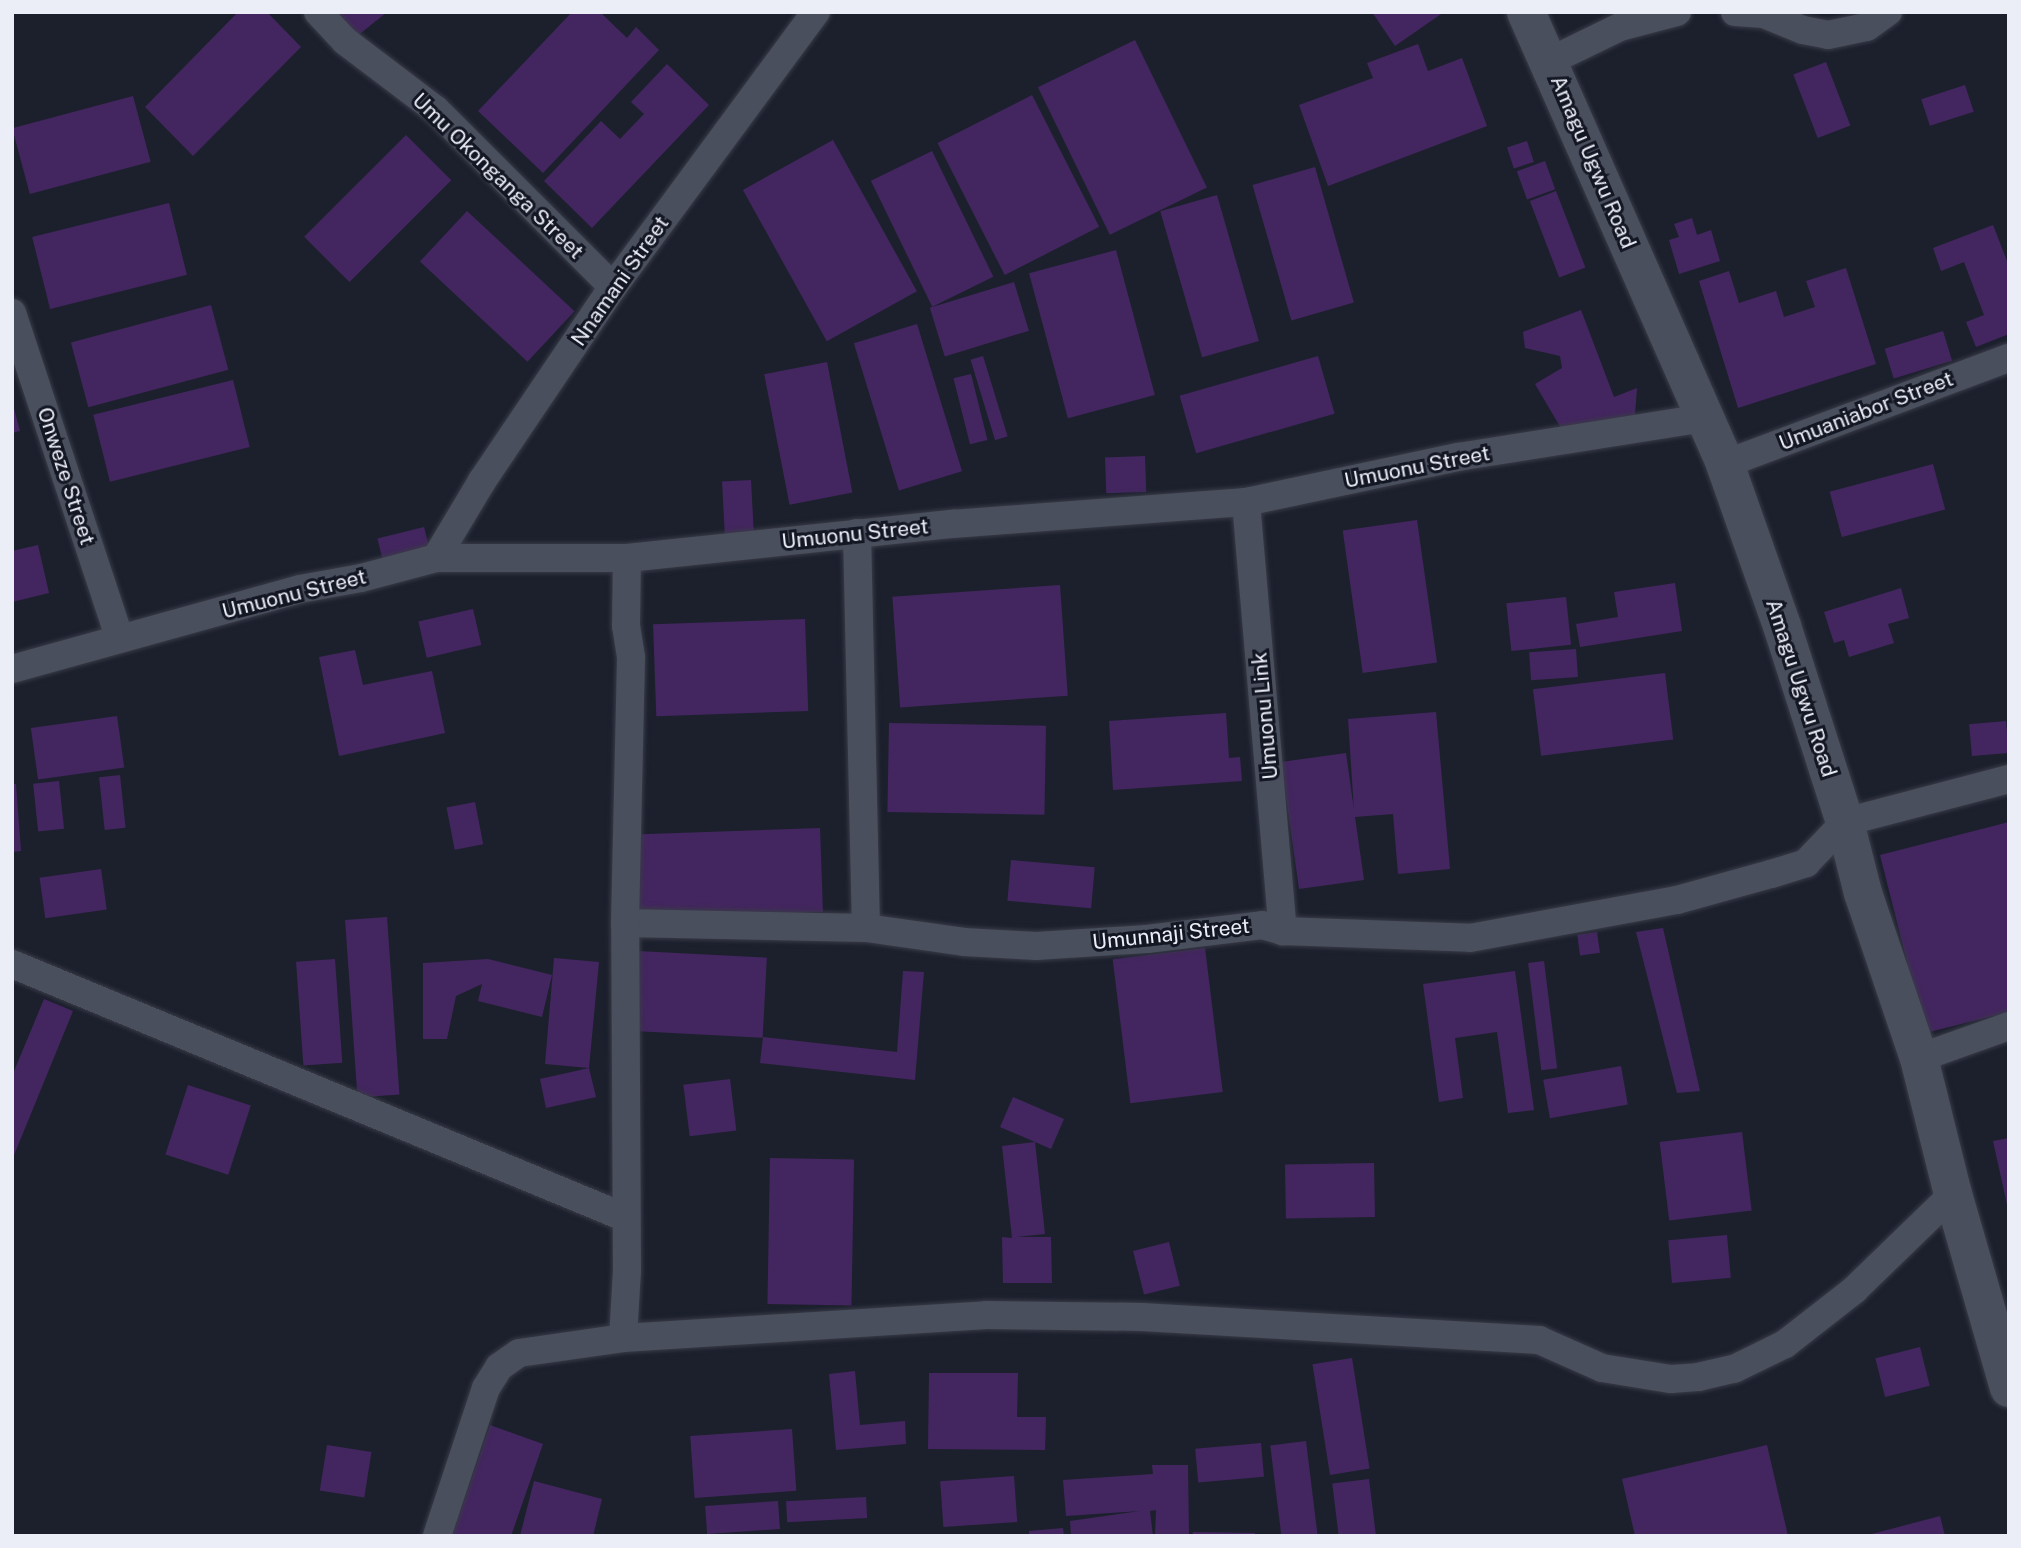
<!DOCTYPE html>
<style>
body{margin:0}
#map{position:relative;width:2021px;height:1548px;overflow:hidden;background:#1c202d;font-family:"Public Sans",sans-serif}
div>[style]{position:absolute}
[style*='--x']{left:calc(var(--x)*1px);top:calc(var(--y)*1px);width:calc(var(--w)*1px);rotate:calc(var(--a)*1deg)}
.building>*{inset:0;background:#43265f;transform-origin:0 0}
.roads{filter:drop-shadow(0 0 2px #393b47) drop-shadow(0 0 2px #393b47)}
.street>*{height:28px;margin:-14px;padding:0 14px;transform-origin:14px;border-radius:14px;background:#4a4f5e}
.secondary>*{height:38px;margin:-19px;padding:0 19px;transform-origin:19px;border-radius:19px;background:#4a4f5e}
span{translate:-50% -50%;white-space:nowrap;text-align:center;line-height:1.15;-webkit-text-stroke:6px #131623;paint-order:stroke}
.street-label{font-size:21px;color:#ebedf7}
.frame{position:absolute;inset:0;border:14px solid #ebedf7;pointer-events:none}
</style>
<div id="map">
<div class="building">
<div style="clip-path:polygon(238px 12px,267px 12px,301px 47px,193px 156px,145px 107px)"></div>
<div style="clip-path:polygon(337px 12px,387px 12px,356px 37px)"></div>
<div style="clip-path:polygon(572px 12px,600px 12px,627px 38px,636px 27px,659px 50px,543px 173px,478px 111px)"></div>
<div style="clip-path:polygon(1372px 12px,1444px 12px,1395px 46px)"></div>
<div style="left:1135px;top:40px;width:164px;height:108px;rotate:64deg"></div>
<div style="clip-path:polygon(1418px 44px,1428px 71px,1462px 58px,1487px 126px,1328px 186px,1299px 105px,1373px 78px,1367px 63px)"></div>
<div style="left:1826px;top:62px;width:68px;height:35px;rotate:69deg"></div>
<div style="clip-path:polygon(667px 64px,709px 105px,592px 228px,544px 181px,601px 121px,620px 139px,644px 114px,631px 102px)"></div>
<div style="left:1965px;top:85px;width:28px;height:46px;rotate:72deg"></div>
<div style="left:1032px;top:95px;width:148px;height:106px;rotate:63deg"></div>
<div style="left:133px;top:96px;width:68px;height:125px;rotate:75deg"></div>
<div style="left:406px;top:135px;width:64px;height:144px;rotate:45deg"></div>
<div style="left:833px;top:140px;width:173px;height:103px;rotate:61deg"></div>
<div style="left:1527px;top:141px;width:22px;height:21px;rotate:72deg"></div>
<div style="left:932px;top:151px;width:140px;height:68px;rotate:64deg"></div>
<div style="left:1545px;top:161px;width:30px;height:30px;rotate:70deg"></div>
<div style="left:1315px;top:167px;width:141px;height:65px;rotate:74deg"></div>
<div style="left:1556px;top:191px;width:82px;height:28px;rotate:69deg"></div>
<div style="left:1217px;top:195px;width:152px;height:59px;rotate:74deg"></div>
<div style="left:169px;top:203px;width:74px;height:141px;rotate:76deg"></div>
<div style="left:467px;top:211px;width:147px;height:69px;rotate:43deg"></div>
<div style="clip-path:polygon(1692px 218px,1697px 235px,1711px 230px,1720px 261px,1679px 274px,1669px 240px,1679px 237px,1674px 224px)"></div>
<div style="clip-path:polygon(1993px 225px,2009px 266px,2009px 334px,1976px 347px,1966px 322px,1984px 315px,1964px 262px,1941px 271px,1933px 248px)"></div>
<div style="left:1116px;top:250px;width:150px;height:90px;rotate:75deg"></div>
<div style="clip-path:polygon(1846px 268px,1876px 364px,1738px 408px,1699px 281px,1729px 271px,1739px 303px,1776px 291px,1784px 317px,1815px 307px,1806px 281px)"></div>
<div style="left:1014px;top:282px;width:51px;height:88px;rotate:73deg"></div>
<div style="left:211px;top:305px;width:67px;height:145px;rotate:75deg"></div>
<div style="clip-path:polygon(1581px 310px,1614px 397px,1637px 388px,1635px 415px,1565px 435px,1535px 384px,1562px 368px,1560px 356px,1525px 348px,1523px 332px)"></div>
<div style="left:917px;top:324px;width:154px;height:66px;rotate:73deg"></div>
<div style="left:1943px;top:331px;width:31px;height:61px;rotate:73deg"></div>
<div style="left:983px;top:356px;width:84px;height:13px;rotate:73deg"></div>
<div style="left:1318px;top:356px;width:60px;height:144px;rotate:74deg"></div>
<div style="left:827px;top:362px;width:133px;height:64px;rotate:79deg"></div>
<div style="left:971px;top:374px;width:68px;height:18px;rotate:76deg"></div>
<div style="left:233px;top:380px;width:69px;height:144px;rotate:76deg"></div>
<div style="clip-path:polygon(12px 401px,20px 431px,12px 433px)"></div>
<div style="left:1145px;top:456px;width:36px;height:40px;rotate:88deg"></div>
<div style="left:1933px;top:464px;width:47px;height:107px;rotate:75deg"></div>
<div style="left:751px;top:480px;width:61px;height:29px;rotate:87deg"></div>
<div style="left:1417px;top:520px;width:144px;height:75px;rotate:82deg"></div>
<div style="left:424px;top:527px;width:30px;height:48px;rotate:76deg"></div>
<div style="clip-path:polygon(38px 545px,49px 593px,12px 602px,12px 551px)"></div>
<div style="clip-path:polygon(1675px 583px,1682px 631px,1580px 647px,1576px 624px,1618px 617px,1614px 592px)"></div>
<div style="left:1060px;top:585px;width:111px;height:168px;rotate:86deg"></div>
<div style="clip-path:polygon(1901px 588px,1909px 618px,1888px 624px,1894px 643px,1849px 657px,1844px 640px,1834px 643px,1824px 612px)"></div>
<div style="left:1566px;top:597px;width:48px;height:60px;rotate:84deg"></div>
<div style="left:473px;top:609px;width:37px;height:56px;rotate:77deg"></div>
<div style="left:805px;top:619px;width:92px;height:152px;rotate:88deg"></div>
<div style="left:1576px;top:649px;width:28px;height:47px;rotate:86deg"></div>
<div style="clip-path:polygon(355px 650px,363px 685px,432px 671px,445px 733px,339px 756px,319px 657px)"></div>
<div style="left:1665px;top:673px;width:67px;height:133px;rotate:83deg"></div>
<div style="clip-path:polygon(1436px 712px,1450px 869px,1398px 874px,1393px 814px,1355px 817px,1364px 880px,1299px 889px,1281px 762px,1346px 753px,1354px 810px,1348px 719px)"></div>
<div style="clip-path:polygon(1226px 713px,1229px 758px,1240px 757px,1242px 781px,1113px 790px,1109px 721px)"></div>
<div style="left:117px;top:716px;width:52px;height:87px;rotate:82deg"></div>
<div style="left:2006px;top:721px;width:32px;height:37px;rotate:85deg"></div>
<div style="left:889px;top:723px;width:157px;height:89px;rotate:1deg"></div>
<div style="left:120px;top:775px;width:53px;height:21px;rotate:84deg"></div>
<div style="left:59px;top:781px;width:48px;height:26px;rotate:84deg"></div>
<div style="clip-path:polygon(12px 784px,16px 784px,21px 851px,12px 852px)"></div>
<div style="left:475px;top:802px;width:43px;height:29px;rotate:79deg"></div>
<div style="clip-path:polygon(2009px 822px,2009px 1012px,1925px 1033px,1880px 855px)"></div>
<div style="left:820px;top:828px;width:84px;height:186px;rotate:88deg"></div>
<div style="left:1011px;top:860px;width:84px;height:41px;rotate:5deg"></div>
<div style="left:101px;top:869px;width:41px;height:62px;rotate:82deg"></div>
<div style="left:387px;top:917px;width:178px;height:42px;rotate:86deg"></div>
<div style="clip-path:polygon(1663px 928px,1700px 1091px,1677px 1093px,1636px 932px)"></div>
<div style="left:1597px;top:932px;width:21px;height:20px;rotate:82deg"></div>
<div style="left:1205px;top:948px;width:145px;height:93px;rotate:83deg"></div>
<div style="left:638px;top:951px;width:129px;height:80px;rotate:3deg"></div>
<div style="clip-path:polygon(554px 958px,599px 962px,589px 1068px,596px 1097px,546px 1108px,540px 1079px,589px 1068px,545px 1064px)"></div>
<div style="left:335px;top:959px;width:104px;height:39px;rotate:86deg"></div>
<div style="clip-path:polygon(488px 959px,552px 975px,542px 1017px,478px 1001px,482px 984px,456px 996px,447px 1039px,423px 1039px,423px 963px)"></div>
<div style="left:1544px;top:961px;width:108px;height:16px;rotate:83deg"></div>
<div style="clip-path:polygon(903px 971px,924px 972px,915px 1080px,760px 1063px,763px 1037px,897px 1052px)"></div>
<div style="clip-path:polygon(1515px 971px,1534px 1110px,1508px 1113px,1497px 1032px,1455px 1038px,1463px 1098px,1439px 1102px,1423px 984px)"></div>
<div style="clip-path:polygon(44px 999px,73px 1011px,12px 1160px,12px 1076px)"></div>
<div style="left:1621px;top:1066px;width:39px;height:79px;rotate:80deg"></div>
<div style="left:730px;top:1079px;width:52px;height:47px;rotate:83deg"></div>
<div style="left:188px;top:1085px;width:66px;height:73px;rotate:18deg"></div>
<div style="clip-path:polygon(1013px 1097px,1064px 1119px,1051px 1149px,1035px 1142px,1045px 1234px,1016px 1237px,1051px 1237px,1052px 1283px,1003px 1283px,1002px 1237px,1012px 1238px,1002px 1146px,1035px 1142px,1000px 1127px)"></div>
<div style="left:1742px;top:1132px;width:79px;height:83px;rotate:83deg"></div>
<div style="clip-path:polygon(2009px 1138px,2009px 1209px,2008px 1209px,1993px 1141px)"></div>
<div style="left:770px;top:1158px;width:84px;height:146px;rotate:1deg"></div>
<div style="left:1374px;top:1163px;width:54px;height:89px;rotate:89deg"></div>
<div style="left:1727px;top:1235px;width:43px;height:59px;rotate:85deg"></div>
<div style="left:1169px;top:1242px;width:45px;height:37px;rotate:76deg"></div>
<div style="left:1920px;top:1347px;width:40px;height:46px;rotate:76deg"></div>
<div style="left:1352px;top:1358px;width:112px;height:40px;rotate:81deg"></div>
<div style="clip-path:polygon(855px 1371px,860px 1425px,905px 1421px,906px 1444px,836px 1450px,829px 1374px)"></div>
<div style="clip-path:polygon(929px 1373px,1018px 1373px,1017px 1417px,1046px 1417px,1045px 1450px,928px 1449px)"></div>
<div style="clip-path:polygon(490px 1425px,543px 1444px,511px 1536px,452px 1536px)"></div>
<div style="left:792px;top:1429px;width:62px;height:102px;rotate:86deg"></div>
<div style="left:1306px;top:1441px;width:96px;height:36px;rotate:83deg"></div>
<div style="left:1261px;top:1443px;width:34px;height:66px;rotate:85deg"></div>
<div style="left:327px;top:1445px;width:45px;height:46px;rotate:9deg"></div>
<div style="clip-path:polygon(1767px 1445px,1788px 1536px,1635px 1536px,1622px 1479px)"></div>
<div style="clip-path:polygon(1152px 1465px,1188px 1465px,1189px 1536px,1155px 1536px,1156px 1510px,1150px 1511px,1153px 1536px,1071px 1536px,1070px 1521px,1140px 1511px,1066px 1516px,1063px 1480px,1153px 1474px)"></div>
<div style="left:1014px;top:1476px;width:46px;height:74px;rotate:86deg"></div>
<div style="left:1369px;top:1479px;width:57px;height:37px;rotate:83deg"></div>
<div style="clip-path:polygon(534px 1481px,602px 1499px,593px 1536px,520px 1536px)"></div>
<div style="left:866px;top:1497px;width:21px;height:80px;rotate:87deg"></div>
<div style="left:778px;top:1501px;width:28px;height:73px;rotate:86deg"></div>
<div style="clip-path:polygon(1940px 1516px,1945px 1536px,1869px 1536px,1868px 1535px)"></div>
<div style="clip-path:polygon(1063px 1528px,1064px 1536px,1029px 1536px,1029px 1531px)"></div>
<div style="clip-path:polygon(1193px 1532px,1255px 1533px,1255px 1536px,1192px 1536px)"></div>
</div>
<div class="roads">
<div class="street">
<div style="--x:318;--y:12;--w:40;--a:47"></div>
<div style="--x:345;--y:41;--w:114;--a:37.2"></div>
<div style="--x:436;--y:110;--w:250;--a:45"></div>
<div style="--x:1735;--y:12;--w:29;--a:4"></div>
<div style="--x:1764;--y:14;--w:42;--a:22.3"></div>
<div style="--x:1803;--y:30;--w:25;--a:11"></div>
<div style="--x:1828;--y:35;--w:40;--a:-12"></div>
<div style="--x:1867;--y:27;--w:26;--a:-36"></div>
<div style="--x:1550;--y:61;--w:78;--a:-25.9"></div>
<div style="--x:1620;--y:27;--w:59;--a:-14.7"></div>
<div style="--x:12;--y:313;--w:343;--a:71.7"></div>
<div style="--x:1725;--y:464;--w:303;--a:-20.5"></div>
<div style="--x:1246;--y:502;--w:431;--a:85.1"></div>
<div style="--x:857;--y:533;--w:395;--a:88.7"></div>
<div style="--x:866;--y:928;--w:99;--a:8.1"></div>
<div style="--x:964;--y:942;--w:72;--a:3.2"></div>
<div style="--x:1036;--y:946;--w:111;--a:-3.6"></div>
<div style="--x:1147;--y:939;--w:116;--a:-6.9"></div>
<div style="--x:1262;--y:925;--w:22;--a:16"></div>
<div style="--x:1283;--y:931;--w:187;--a:2.1"></div>
<div style="--x:1470;--y:938;--w:210;--a:-10.4"></div>
<div style="--x:1677;--y:900;--w:98;--a:-15.5"></div>
<div style="--x:1771;--y:874;--w:37;--a:-17"></div>
<div style="--x:1806;--y:863;--w:57;--a:-46.4"></div>
<div style="--x:1845;--y:822;--w:170;--a:-14.7"></div>
<div style="--x:436;--y:558;--w:90;--a:-59.1"></div>
<div style="--x:482;--y:481;--w:234;--a:-56"></div>
<div style="--x:613;--y:287;--w:342;--a:-53.6"></div>
<div style="--x:12;--y:669;--w:299;--a:-15.5"></div>
<div style="--x:300;--y:589;--w:62;--a:-10.2"></div>
<div style="--x:361;--y:578;--w:78;--a:-14.9"></div>
<div style="--x:436;--y:558;--w:191;--a:0"></div>
<div style="--x:627;--y:558;--w:328;--a:-6"></div>
<div style="--x:953;--y:524;--w:294;--a:-4.3"></div>
<div style="--x:1246;--y:502;--w:217;--a:-12"></div>
<div style="--x:1458;--y:457;--w:250;--a:-9"></div>
<div style="--x:625;--y:923;--w:241;--a:1.2"></div>
<div style="--x:12;--y:964;--w:662;--a:22.46"></div>
<div style="--x:1919;--y:1058;--w:96;--a:-19.6"></div>
<div style="--x:623;--y:1338;--w:364;--a:-3.6"></div>
<div style="--x:986;--y:1315;--w:156;--a:0.7"></div>
<div style="--x:1142;--y:1317;--w:398;--a:3.3"></div>
<div style="--x:1539;--y:1340;--w:69;--a:24"></div>
<div style="--x:1602;--y:1368;--w:70;--a:9.1"></div>
<div style="--x:1671;--y:1379;--w:27;--a:-4"></div>
<div style="--x:1698;--y:1377;--w:37;--a:-13"></div>
<div style="--x:1734;--y:1369;--w:57;--a:-26.1"></div>
<div style="--x:1785;--y:1344;--w:88;--a:-38"></div>
<div style="--x:1854;--y:1290;--w:138;--a:-44.1"></div>
<div style="--x:437;--y:1536;--w:156;--a:-71.7"></div>
<div style="--x:486;--y:1388;--w:25;--a:-58"></div>
<div style="--x:499;--y:1367;--w:24;--a:-35"></div>
<div style="--x:519;--y:1353;--w:105;--a:-8.2"></div>
<div style="--x:623;--y:1338;--w:68;--a:-86.6"></div>
<div style="--x:627;--y:1270;--w:347;--a:-90.3"></div>
<div style="--x:625;--y:923;--w:266;--a:-88.7"></div>
<div style="--x:631;--y:657;--w:31;--a:-99"></div>
<div style="--x:626;--y:626;--w:68;--a:-89.2"></div>
</div>
<div class="secondary">
<div style="--x:1526;--y:12;--w:494;--a:66.2"></div>
<div style="--x:1725;--y:464;--w:172;--a:70.6"></div>
<div style="--x:1782;--y:626;--w:206;--a:72.2"></div>
<div style="--x:1845;--y:822;--w:73;--a:75.8"></div>
<div style="--x:1863;--y:893;--w:174;--a:71.3"></div>
<div style="--x:1919;--y:1058;--w:140;--a:76"></div>
<div style="--x:1953;--y:1194;--w:202;--a:73.9"></div>
</div>
</div>
<div class="street-label">
<span style="left:1593px;top:162px;rotate:67deg">Amagu Ugwu Road</span>
<span style="left:498px;top:176px;rotate:44deg">Umu Okonganga Street</span>
<span style="left:620px;top:281px;rotate:-55deg">Nnamani Street</span>
<span style="left:1866px;top:411px;rotate:-21deg">Umuaniabor Street</span>
<span style="left:1417px;top:467px;rotate:-11deg">Umuonu Street</span>
<span style="left:66px;top:476px;rotate:72deg">Onweze Street</span>
<span style="left:855px;top:534px;rotate:-6deg">Umuonu Street</span>
<span style="left:294px;top:594px;rotate:-14deg">Umuonu Street</span>
<span style="left:1801px;top:688px;rotate:72deg">Amagu Ugwu Road</span>
<span style="left:1265px;top:716px;rotate:-95deg">Umuonu Link</span>
<span style="left:1171px;top:934px;rotate:-6deg">Umunnaji Street</span>
</div>
<div class="frame"></div>
</div>
